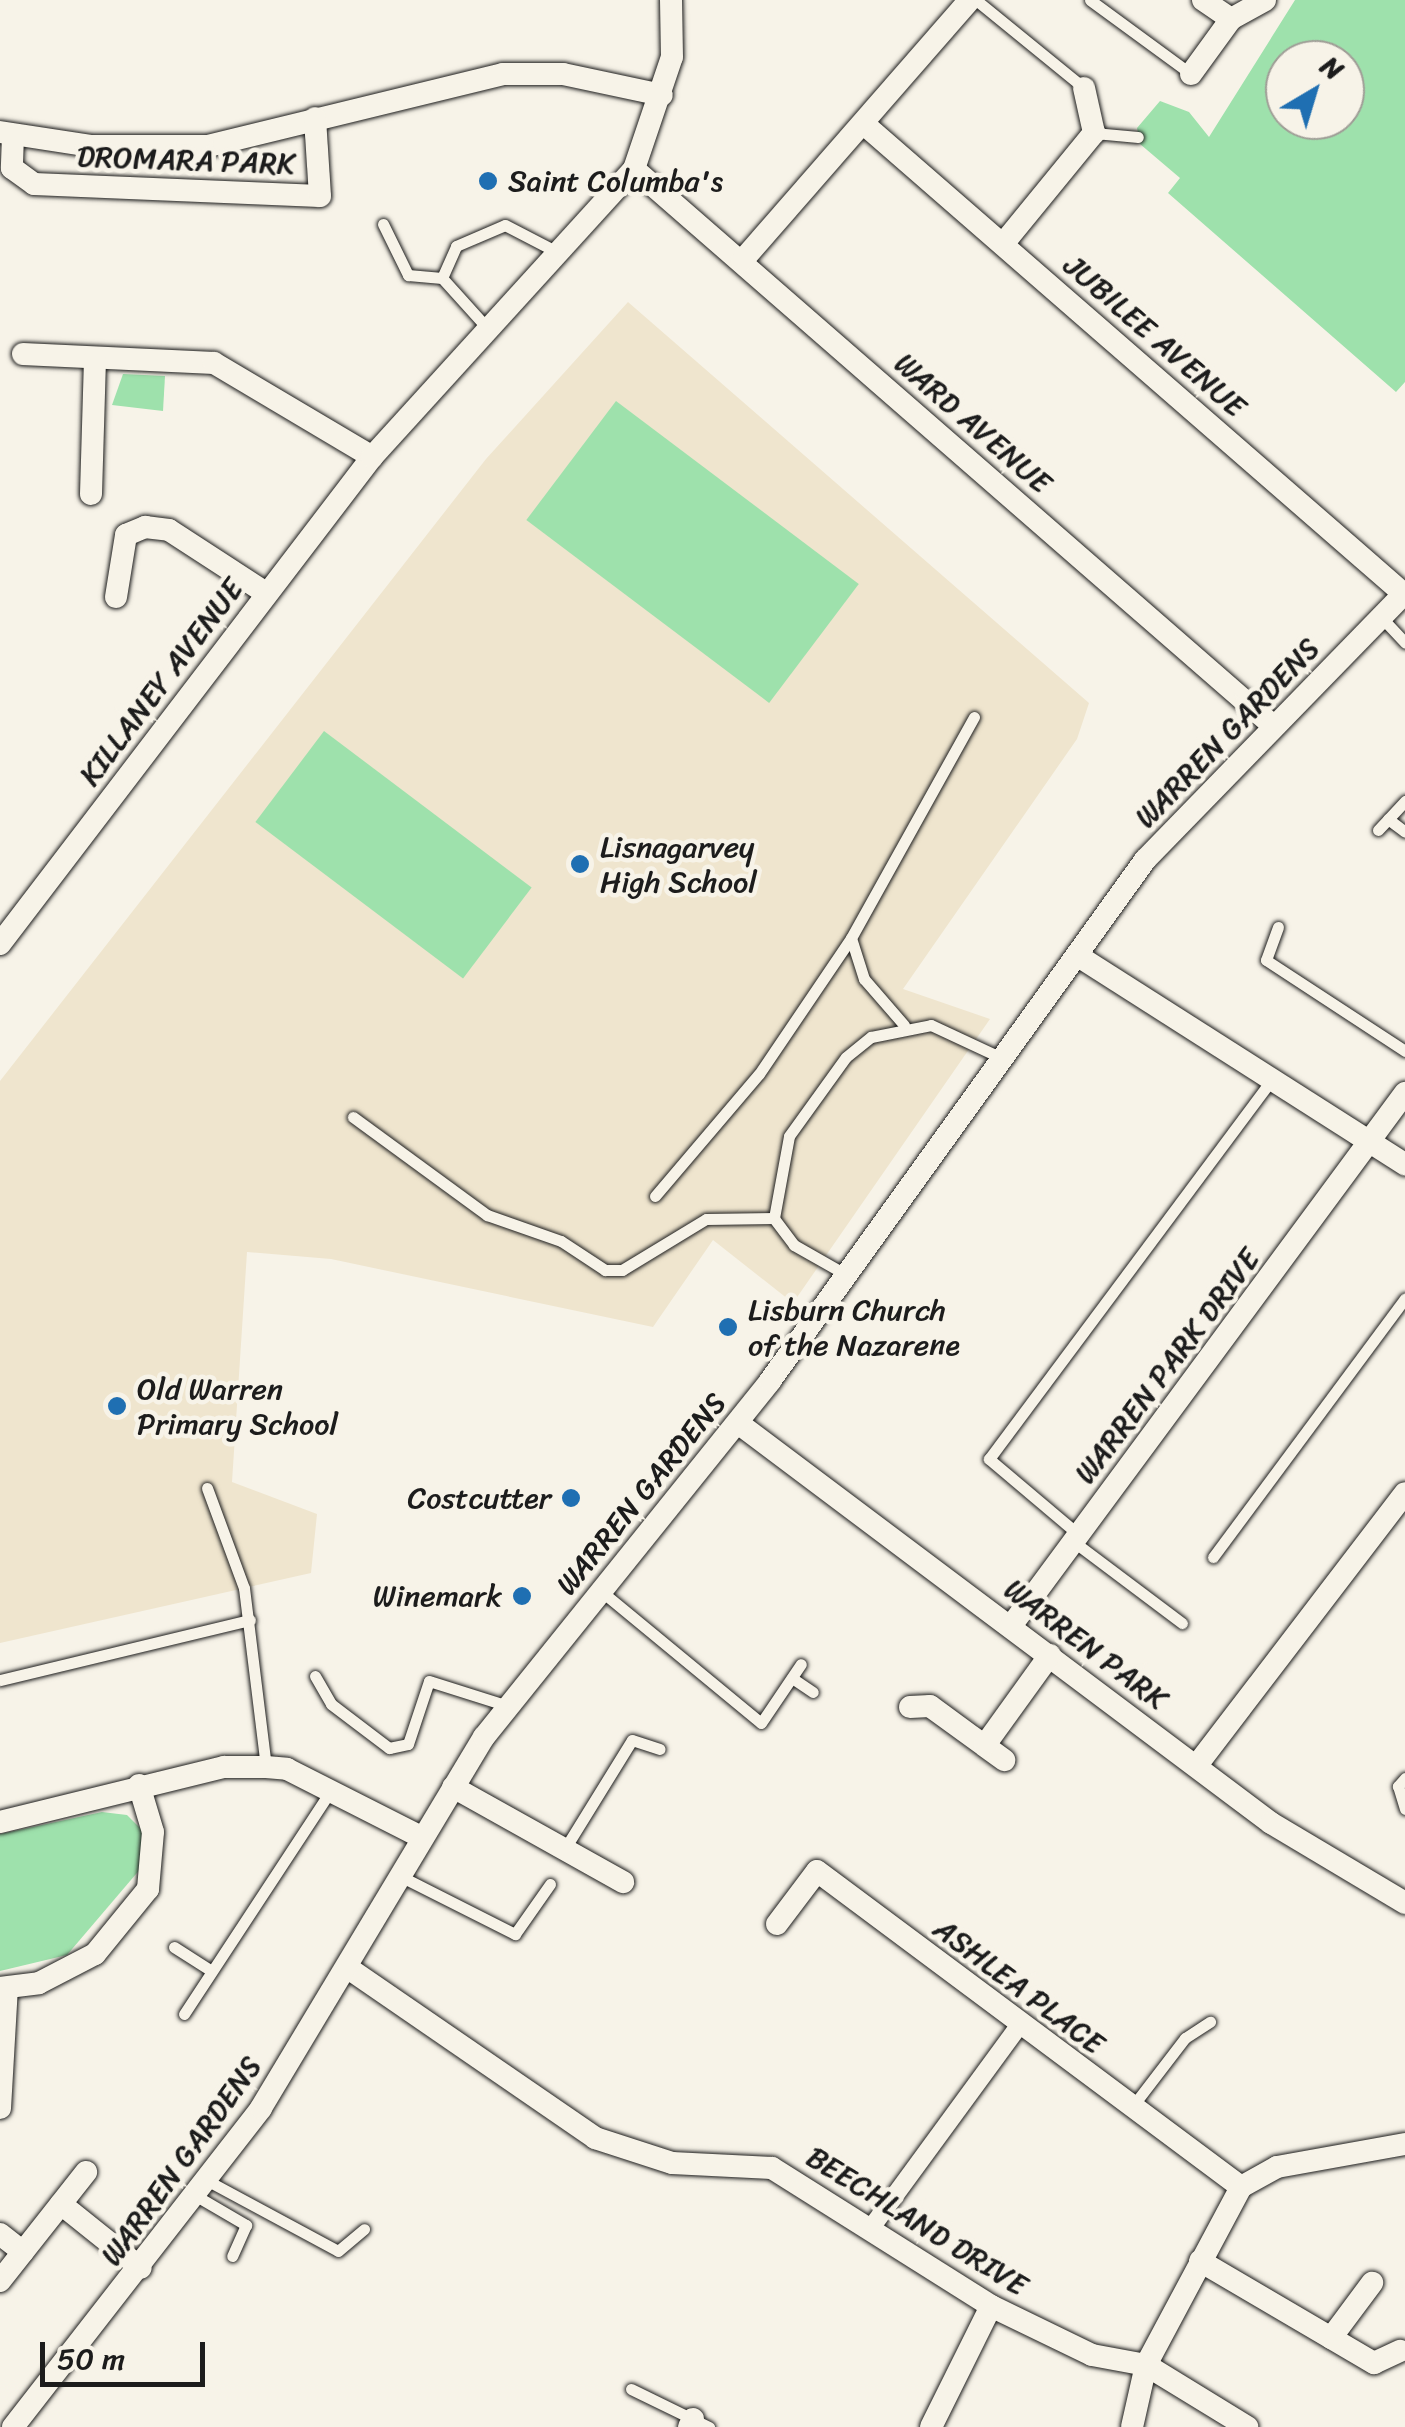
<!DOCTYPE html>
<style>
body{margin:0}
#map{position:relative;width:1405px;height:2427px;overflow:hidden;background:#f7f3e8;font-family:Sriracha,sans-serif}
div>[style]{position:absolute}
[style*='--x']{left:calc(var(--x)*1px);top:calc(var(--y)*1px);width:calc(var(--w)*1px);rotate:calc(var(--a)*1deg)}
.built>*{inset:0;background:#efe5ce}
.green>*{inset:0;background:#9ee1ac;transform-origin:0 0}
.roads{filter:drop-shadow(0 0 2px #1c1c1c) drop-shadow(0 0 2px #1c1c1c)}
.service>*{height:11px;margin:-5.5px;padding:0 5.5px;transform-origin:5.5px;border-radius:5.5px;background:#f7f3e8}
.pedestrian>*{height:18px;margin:-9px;padding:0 9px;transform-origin:9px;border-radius:9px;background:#f7f3e8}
.minor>*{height:22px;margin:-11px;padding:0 11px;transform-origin:11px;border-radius:11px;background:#f7f3e8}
.dots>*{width:28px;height:28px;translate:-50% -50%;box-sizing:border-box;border:5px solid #f7f3e8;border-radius:50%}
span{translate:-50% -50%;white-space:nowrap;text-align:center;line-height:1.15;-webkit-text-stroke:9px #f7f3e8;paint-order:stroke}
.street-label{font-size:30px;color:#1c1c1c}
.poi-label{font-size:30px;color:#1c1c1c}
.left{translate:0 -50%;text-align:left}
.right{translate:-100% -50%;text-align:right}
.north{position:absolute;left:1265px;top:40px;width:100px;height:100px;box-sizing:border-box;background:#f7f3e8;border:2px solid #9f9d96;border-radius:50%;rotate:38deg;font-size:28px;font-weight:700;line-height:40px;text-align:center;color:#1c1c1c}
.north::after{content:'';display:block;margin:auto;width:35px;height:45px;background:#1f6fb2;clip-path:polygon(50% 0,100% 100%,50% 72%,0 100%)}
.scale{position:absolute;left:40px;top:2342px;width:165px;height:45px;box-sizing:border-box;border:5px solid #1c1c1c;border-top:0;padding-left:12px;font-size:30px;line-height:35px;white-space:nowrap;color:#1c1c1c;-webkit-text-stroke:8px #f7f3e8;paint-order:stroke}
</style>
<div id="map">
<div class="built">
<div style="clip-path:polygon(628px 302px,1089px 703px,1077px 739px,903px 989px,990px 1019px,793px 1303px,713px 1240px,653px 1327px,331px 1259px,247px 1252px,232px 1482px,317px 1514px,311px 1573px,0 1643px,0 1081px,486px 459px)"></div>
</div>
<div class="green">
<div style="clip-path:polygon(evenodd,1295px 0,1405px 0,1405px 382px,1396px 392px,1168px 193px,1180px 178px,1140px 144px,1137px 128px,1160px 101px,1189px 112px,1209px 137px,1295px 0,1285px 60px,1345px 60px,1345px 120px,1285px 120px,1285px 60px)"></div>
<div style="clip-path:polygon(123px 374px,165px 376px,163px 411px,112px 405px)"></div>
<div style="left:616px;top:401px;width:304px;height:149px;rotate:37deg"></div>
<div style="left:324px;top:731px;width:260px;height:114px;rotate:37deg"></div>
<div style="clip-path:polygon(102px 1812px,127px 1815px,143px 1831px,142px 1867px,67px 1955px,0 1971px,0 1834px)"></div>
</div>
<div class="roads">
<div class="service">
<div style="--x:976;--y:0;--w:139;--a:39.2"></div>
<div style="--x:1090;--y:0;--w:125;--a:36.2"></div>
<div style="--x:1094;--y:133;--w:44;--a:5.2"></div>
<div style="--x:383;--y:224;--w:57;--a:63.9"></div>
<div style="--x:408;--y:275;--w:34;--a:5"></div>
<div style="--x:489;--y:330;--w:70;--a:-132.1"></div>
<div style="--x:442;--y:278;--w:35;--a:-66"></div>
<div style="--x:456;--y:246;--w:53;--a:-23.2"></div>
<div style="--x:505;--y:225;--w:63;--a:27.4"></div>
<div style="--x:1382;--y:618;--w:34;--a:47"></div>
<div style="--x:1388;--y:819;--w:21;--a:37"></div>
<div style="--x:1378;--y:830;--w:40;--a:-47"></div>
<div style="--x:1278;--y:927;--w:35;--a:110"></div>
<div style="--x:1266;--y:960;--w:166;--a:33.2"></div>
<div style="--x:904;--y:1025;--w:61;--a:-131"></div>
<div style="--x:864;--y:979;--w:43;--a:-107.6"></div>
<div style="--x:851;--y:938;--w:253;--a:-60.9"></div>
<div style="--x:353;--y:1117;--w:166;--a:36.2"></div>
<div style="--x:487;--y:1215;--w:78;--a:19.4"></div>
<div style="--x:561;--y:1241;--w:53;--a:33.4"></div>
<div style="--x:605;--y:1270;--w:17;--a:0"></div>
<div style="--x:622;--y:1270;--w:98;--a:-31.3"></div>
<div style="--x:706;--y:1219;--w:68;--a:-0.8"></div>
<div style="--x:655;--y:1196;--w:160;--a:-49.6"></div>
<div style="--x:759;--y:1074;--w:164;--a:-55.9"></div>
<div style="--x:845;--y:1274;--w:59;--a:-150.4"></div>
<div style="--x:794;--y:1245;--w:34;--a:-127"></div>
<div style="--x:774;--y:1218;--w:83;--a:-79.6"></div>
<div style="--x:789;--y:1136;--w:97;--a:-54.2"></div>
<div style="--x:846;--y:1057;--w:32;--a:-39"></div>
<div style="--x:871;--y:1037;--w:61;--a:-11.3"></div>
<div style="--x:931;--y:1025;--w:81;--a:25"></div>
<div style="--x:207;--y:1488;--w:107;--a:69.7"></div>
<div style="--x:244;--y:1588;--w:180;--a:83"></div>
<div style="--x:1079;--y:1535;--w:118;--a:-139.8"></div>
<div style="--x:989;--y:1459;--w:474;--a:-53.3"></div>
<div style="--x:1074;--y:1542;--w:135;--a:36.9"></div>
<div style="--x:1213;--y:1557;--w:322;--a:-53.4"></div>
<div style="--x:601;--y:1591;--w:207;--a:39.5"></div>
<div style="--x:761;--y:1723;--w:71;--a:-55.9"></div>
<div style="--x:315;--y:1676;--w:32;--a:60"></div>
<div style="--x:331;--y:1704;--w:73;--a:37.2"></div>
<div style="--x:389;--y:1748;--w:19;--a:-12"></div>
<div style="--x:408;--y:1744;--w:66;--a:-71.6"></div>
<div style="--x:429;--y:1681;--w:83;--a:17.6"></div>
<div style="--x:792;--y:1678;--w:25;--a:34"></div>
<div style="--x:0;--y:1680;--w:257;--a:-13.5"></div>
<div style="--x:1405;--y:1778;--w:11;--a:131"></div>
<div style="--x:1398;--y:1786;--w:24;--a:73"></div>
<div style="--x:564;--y:1850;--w:129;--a:-58.3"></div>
<div style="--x:632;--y:1740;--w:29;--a:18"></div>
<div style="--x:400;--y:1876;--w:129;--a:26.8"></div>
<div style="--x:515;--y:1934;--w:61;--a:-55"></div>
<div style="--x:174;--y:1947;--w:43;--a:32.6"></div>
<div style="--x:184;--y:2014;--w:268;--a:-56.7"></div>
<div style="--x:1132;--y:2107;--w:87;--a:-52.5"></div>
<div style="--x:1185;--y:2038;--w:30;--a:-33"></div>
<div style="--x:210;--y:2182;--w:145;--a:28.3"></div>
<div style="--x:338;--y:2251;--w:34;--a:-40"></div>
<div style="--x:198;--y:2197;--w:56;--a:30.3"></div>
<div style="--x:246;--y:2225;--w:34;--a:114"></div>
<div style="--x:631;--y:2389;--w:87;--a:26"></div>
</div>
<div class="pedestrian">
<div style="--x:871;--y:2228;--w:250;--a:-53.8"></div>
</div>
<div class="minor">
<div style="--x:1203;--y:0;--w:34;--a:34"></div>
<div style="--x:1231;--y:19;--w:39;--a:-29"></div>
<div style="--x:1191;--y:74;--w:68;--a:-54"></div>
<div style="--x:865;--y:125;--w:714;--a:41.03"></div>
<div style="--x:0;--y:132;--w:93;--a:8.7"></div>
<div style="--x:92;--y:146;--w:116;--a:0"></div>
<div style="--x:208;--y:146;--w:304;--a:-13.7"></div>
<div style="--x:503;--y:74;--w:60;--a:0"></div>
<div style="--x:563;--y:74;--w:101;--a:12"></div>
<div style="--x:13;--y:135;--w:33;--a:92"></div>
<div style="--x:12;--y:168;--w:27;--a:36"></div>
<div style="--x:34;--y:184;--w:286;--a:2.4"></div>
<div style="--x:320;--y:196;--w:78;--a:-93.7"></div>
<div style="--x:634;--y:169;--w:845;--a:41.06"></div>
<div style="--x:1003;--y:244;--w:144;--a:-50.7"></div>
<div style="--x:1094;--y:133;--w:46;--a:-102.5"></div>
<div style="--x:742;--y:261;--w:347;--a:-48.9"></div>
<div style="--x:23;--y:354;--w:191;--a:2.7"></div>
<div style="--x:214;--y:363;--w:184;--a:30.7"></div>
<div style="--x:91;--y:494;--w:135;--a:-88.3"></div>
<div style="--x:116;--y:597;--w:63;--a:-80.8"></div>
<div style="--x:126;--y:535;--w:21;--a:-23"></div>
<div style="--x:145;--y:527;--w:24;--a:7"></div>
<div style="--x:169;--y:530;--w:116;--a:33"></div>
<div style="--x:0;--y:944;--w:613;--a:-52.63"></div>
<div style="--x:372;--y:457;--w:389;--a:-47.7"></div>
<div style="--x:634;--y:169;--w:118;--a:-71.3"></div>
<div style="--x:672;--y:57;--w:57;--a:-91"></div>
<div style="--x:1078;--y:956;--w:388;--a:32.5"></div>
<div style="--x:738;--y:1423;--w:666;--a:36.89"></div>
<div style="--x:1271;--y:1823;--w:156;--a:30.8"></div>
<div style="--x:1011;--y:1626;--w:663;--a:-53.53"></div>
<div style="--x:910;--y:1707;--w:20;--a:-3"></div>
<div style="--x:930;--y:1706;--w:92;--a:36.1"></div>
<div style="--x:985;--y:1745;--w:111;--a:-54.2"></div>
<div style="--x:1197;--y:1765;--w:342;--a:-52.6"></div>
<div style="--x:453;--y:1787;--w:195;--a:29.2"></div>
<div style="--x:0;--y:1822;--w:231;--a:-13.8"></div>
<div style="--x:224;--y:1767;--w:42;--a:0"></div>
<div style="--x:266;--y:1767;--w:21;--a:5"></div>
<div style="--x:287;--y:1769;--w:150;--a:26.9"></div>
<div style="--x:777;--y:1924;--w:66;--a:-53"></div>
<div style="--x:817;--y:1871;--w:529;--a:36.7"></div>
<div style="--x:348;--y:1968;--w:300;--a:34.5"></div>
<div style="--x:595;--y:2138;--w:81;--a:18"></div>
<div style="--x:672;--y:2163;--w:100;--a:2.9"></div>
<div style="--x:772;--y:2168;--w:259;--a:32.2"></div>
<div style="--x:991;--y:2306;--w:112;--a:25.9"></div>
<div style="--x:1092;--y:2355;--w:55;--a:10.5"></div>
<div style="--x:1146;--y:2365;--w:119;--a:31.5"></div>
<div style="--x:0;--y:1988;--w:39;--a:-7"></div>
<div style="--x:39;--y:1983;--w:63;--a:-27.4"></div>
<div style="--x:95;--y:1954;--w:84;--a:-50.8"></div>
<div style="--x:148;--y:1889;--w:57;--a:-85"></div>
<div style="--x:153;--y:1832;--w:49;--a:-106.6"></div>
<div style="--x:0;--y:2108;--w:120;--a:-86.7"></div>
<div style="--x:61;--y:2204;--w:102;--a:38.7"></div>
<div style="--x:0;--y:2234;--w:29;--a:38"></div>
<div style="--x:1200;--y:2261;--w:202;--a:30.4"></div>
<div style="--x:1374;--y:2363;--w:29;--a:-25"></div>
<div style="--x:0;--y:2281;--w:139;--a:-51.7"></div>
<div style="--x:1331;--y:2338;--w:69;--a:-53.3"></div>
<div style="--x:13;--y:2427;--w:404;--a:-52.1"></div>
<div style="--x:261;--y:2108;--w:433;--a:-59"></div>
<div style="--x:484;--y:1737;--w:457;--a:-51.2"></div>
<div style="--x:770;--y:1381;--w:642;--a:-54.25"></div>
<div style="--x:1145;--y:860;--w:373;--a:-45.8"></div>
<div style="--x:689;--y:2427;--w:9;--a:-63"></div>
<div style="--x:931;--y:2427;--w:135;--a:-63.6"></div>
<div style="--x:1132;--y:2427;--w:64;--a:-77.3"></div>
<div style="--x:1146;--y:2365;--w:202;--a:-61.9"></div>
<div style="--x:1241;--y:2187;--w:41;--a:-29.1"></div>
<div style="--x:1277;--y:2167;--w:130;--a:-10.2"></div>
</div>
</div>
<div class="dots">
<div style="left:488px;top:181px;background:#1f6fb2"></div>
<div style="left:580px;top:864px;background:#1f6fb2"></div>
<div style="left:728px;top:1327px;background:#1f6fb2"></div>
<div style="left:117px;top:1406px;background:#1f6fb2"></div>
<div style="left:571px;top:1498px;background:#1f6fb2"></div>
<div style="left:522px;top:1596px;background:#1f6fb2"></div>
</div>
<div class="street-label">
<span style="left:186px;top:160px;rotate:2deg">DROMARA PARK</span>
<span style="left:1155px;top:336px;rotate:41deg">JUBILEE AVENUE</span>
<span style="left:973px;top:423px;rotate:41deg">WARD AVENUE</span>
<span style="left:161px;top:682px;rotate:-53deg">KILLANEY AVENUE</span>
<span style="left:1227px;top:733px;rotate:-46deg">WARREN GARDENS</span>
<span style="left:1167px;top:1366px;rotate:-53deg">WARREN PARK DRIVE</span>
<span style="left:641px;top:1494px;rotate:-51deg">WARREN GARDENS</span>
<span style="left:1086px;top:1644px;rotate:37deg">WARREN PARK</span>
<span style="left:1019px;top:1986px;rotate:37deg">ASHLEA PLACE</span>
<span style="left:181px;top:2161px;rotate:-54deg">WARREN GARDENS</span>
<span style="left:917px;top:2221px;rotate:32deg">BEECHLAND DRIVE</span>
</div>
<div class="poi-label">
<span class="left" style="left:508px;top:181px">Saint Columba's</span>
<span class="left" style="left:600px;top:864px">Lisnagarvey<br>High School</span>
<span class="left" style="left:748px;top:1327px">Lisburn Church<br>of the Nazarene</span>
<span class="left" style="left:137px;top:1406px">Old Warren<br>Primary School</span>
<span class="right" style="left:551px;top:1498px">Costcutter</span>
<span class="right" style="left:502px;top:1596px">Winemark</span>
</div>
<div class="north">N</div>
<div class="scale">50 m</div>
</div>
